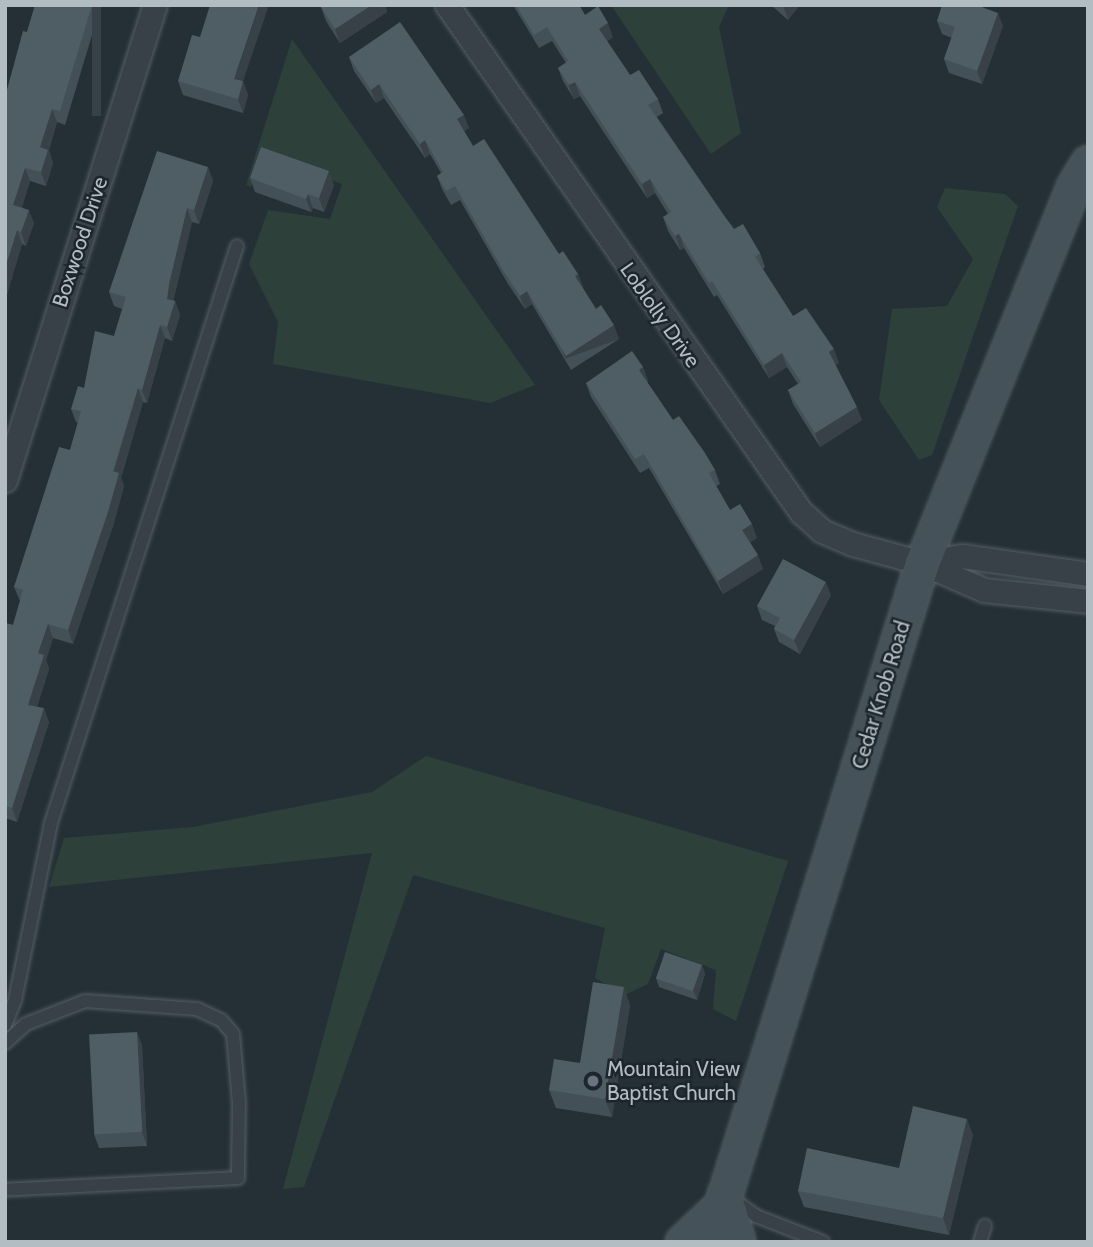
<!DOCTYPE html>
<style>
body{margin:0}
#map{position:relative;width:1093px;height:1247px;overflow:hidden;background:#243036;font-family:Cabin,sans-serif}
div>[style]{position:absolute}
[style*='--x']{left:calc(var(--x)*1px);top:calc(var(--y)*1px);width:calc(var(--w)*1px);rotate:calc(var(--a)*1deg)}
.green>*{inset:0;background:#2d403a}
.roads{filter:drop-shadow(0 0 2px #555f65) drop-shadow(0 0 2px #555f65)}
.lane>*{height:12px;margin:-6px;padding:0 6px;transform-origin:6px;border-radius:6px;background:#374147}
.street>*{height:23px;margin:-11.5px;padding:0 11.5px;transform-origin:11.5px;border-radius:11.5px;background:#374147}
.secondary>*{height:33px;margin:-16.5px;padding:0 16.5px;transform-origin:16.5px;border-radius:16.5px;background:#465259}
.wall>*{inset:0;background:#445057}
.shaded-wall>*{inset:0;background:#374147;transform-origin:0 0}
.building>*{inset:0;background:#4f5d65;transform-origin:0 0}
.dots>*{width:19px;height:19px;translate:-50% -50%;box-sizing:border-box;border:4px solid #1c262c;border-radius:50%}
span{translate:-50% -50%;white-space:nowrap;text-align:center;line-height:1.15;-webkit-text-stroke:5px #1c262c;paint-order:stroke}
.street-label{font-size:21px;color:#b2bdc3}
.poi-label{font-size:21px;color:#b2bdc3}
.left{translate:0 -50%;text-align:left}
.frame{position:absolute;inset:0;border:7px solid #b2bdc3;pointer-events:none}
</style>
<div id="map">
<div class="green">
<div style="clip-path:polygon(611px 5px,729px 5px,719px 27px,741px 133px,711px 154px)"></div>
<div style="clip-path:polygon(292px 39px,535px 385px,490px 403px,273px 364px,278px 322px,249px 264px,268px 210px,330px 219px,342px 184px,266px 156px,251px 187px,246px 185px)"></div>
<div style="clip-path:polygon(945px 188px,1005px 194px,1018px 206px,932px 455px,919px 460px,879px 400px,892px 309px,947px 306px,973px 259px,937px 207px)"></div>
<div style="clip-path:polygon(426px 756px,788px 861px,736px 1021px,713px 1009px,716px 970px,661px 949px,648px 984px,625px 995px,595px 978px,605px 928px,413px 875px,304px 1187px,283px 1189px,372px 853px,49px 887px,64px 838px,193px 827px,372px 792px)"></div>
</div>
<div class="roads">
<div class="lane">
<div style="--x:5;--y:1025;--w:27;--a:-68"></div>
<div style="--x:15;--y:1000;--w:181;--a:-78.5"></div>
<div style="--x:51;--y:823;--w:606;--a:-72.13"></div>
<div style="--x:5;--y:1043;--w:28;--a:-42"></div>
<div style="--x:26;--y:1024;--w:63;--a:-21.3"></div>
<div style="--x:85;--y:1001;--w:112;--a:4.1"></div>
<div style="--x:197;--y:1009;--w:26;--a:25"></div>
<div style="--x:221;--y:1020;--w:18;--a:49"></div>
<div style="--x:233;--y:1034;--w:68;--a:85"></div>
<div style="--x:239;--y:1102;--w:76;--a:90.8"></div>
<div style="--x:238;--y:1178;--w:233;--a:177.1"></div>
<div style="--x:732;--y:1199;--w:29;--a:35"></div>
<div style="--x:756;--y:1216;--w:72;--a:21.2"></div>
<div style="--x:980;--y:1242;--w:17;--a:-73"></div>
</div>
<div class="street">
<div style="--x:447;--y:5;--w:618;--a:55.08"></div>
<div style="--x:801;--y:512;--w:28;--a:42"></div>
<div style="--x:822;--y:531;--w:34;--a:23"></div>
<div style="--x:853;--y:544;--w:72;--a:15.4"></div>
<div style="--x:922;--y:563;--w:68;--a:23.5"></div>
<div style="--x:984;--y:590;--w:105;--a:6"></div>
<div style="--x:5;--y:480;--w:498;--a:-72.5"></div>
<div style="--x:922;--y:563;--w:41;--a:-9.9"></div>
<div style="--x:962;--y:556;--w:127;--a:8.1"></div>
</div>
<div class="secondary">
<div style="--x:724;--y:1194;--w:50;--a:73.7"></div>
<div style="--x:682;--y:1242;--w:51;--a:-43.4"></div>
<div style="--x:710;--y:1242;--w:711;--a:-72.66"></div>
<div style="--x:922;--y:563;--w:405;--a:-68.1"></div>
<div style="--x:1073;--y:187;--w:29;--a:-59"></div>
</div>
</div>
<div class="wall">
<div style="clip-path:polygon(35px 5px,101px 5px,65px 125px,57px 122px,49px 150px,53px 163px,46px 186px,30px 181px,22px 207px,34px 223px,26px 246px,22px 244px,5px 301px,27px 32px)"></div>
<div style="clip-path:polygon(324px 5px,385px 5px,387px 12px,340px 43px,326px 21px,321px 7px)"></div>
<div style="clip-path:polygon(513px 5px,579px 5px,585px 15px,613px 37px,607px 41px,630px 75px,658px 99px,663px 113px,657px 117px,725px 217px,734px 229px,760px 253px,765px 267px,763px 269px,793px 316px,839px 363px,835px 365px,862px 420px,820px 447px,793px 404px,788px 390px,798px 384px,787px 367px,769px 378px,717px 295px,714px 297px,684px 248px,680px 250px,668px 231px,663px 217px,668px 214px,655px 193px,647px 198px,580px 96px,574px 99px,563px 81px,558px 68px,566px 63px,552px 41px,539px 48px)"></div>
<div style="clip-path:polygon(771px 5px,800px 5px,788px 20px)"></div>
<div style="clip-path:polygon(937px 21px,1003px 26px,982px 84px,949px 73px,944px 59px,952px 38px,942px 34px)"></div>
<div style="clip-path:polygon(200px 37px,243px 81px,248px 95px,243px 113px,183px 95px,178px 81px)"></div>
<div style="clip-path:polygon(349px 57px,469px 128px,464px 131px,473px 146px,559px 254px,578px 274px,583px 287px,583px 288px,596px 309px,619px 339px,571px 370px,532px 304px,525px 309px,508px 284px,460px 200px,451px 205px,442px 189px,437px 176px,441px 173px,430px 154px,425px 158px,384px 98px,376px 103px,354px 71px)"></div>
<div style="clip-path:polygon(208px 167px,213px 181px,199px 224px,192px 222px,174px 298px,173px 300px,175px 301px,180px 315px,172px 341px,165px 338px,147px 403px,143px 402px,121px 478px,124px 486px,113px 526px,73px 644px,53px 638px,46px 660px,49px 669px,37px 707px,49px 722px,17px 822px,5px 818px,5px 623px,13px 625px,20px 601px,14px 587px,70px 450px,78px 423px,76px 422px,71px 409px,84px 388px,114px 336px,122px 309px,114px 306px,109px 292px)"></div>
<div style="clip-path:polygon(250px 178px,334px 185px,324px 212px,313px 208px,311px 212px,255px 192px)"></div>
<div style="clip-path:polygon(643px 367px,648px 381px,647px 382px,673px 420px,715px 470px,720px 484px,716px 486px,730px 510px,757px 538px,750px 542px,763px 569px,723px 594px,649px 468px,640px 473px,591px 397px,586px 383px)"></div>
<div style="clip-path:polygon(831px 595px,800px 654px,779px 642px,774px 629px,775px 626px,762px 620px,757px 606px)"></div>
<div style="clip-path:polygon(702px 965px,705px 974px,697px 1000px,659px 987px,656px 978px)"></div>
<div style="clip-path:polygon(630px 1005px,612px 1117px,556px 1108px,549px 1090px,580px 1063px)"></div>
<div style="clip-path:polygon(137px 1032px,142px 1046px,147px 1146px,99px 1148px,94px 1134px)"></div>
<div style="clip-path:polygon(973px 1135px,949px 1235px,804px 1207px,798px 1191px,899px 1168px)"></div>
</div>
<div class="shaded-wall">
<div style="left:92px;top:5px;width:9px;height:111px"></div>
<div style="clip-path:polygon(259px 5px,269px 5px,239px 93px,234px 79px)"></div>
<div style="clip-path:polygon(372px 5px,385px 5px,387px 12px,340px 43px,335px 29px)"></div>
<div style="clip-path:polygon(783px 5px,800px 5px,788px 20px)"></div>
<div style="clip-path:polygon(998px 13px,1003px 26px,982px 84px,977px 71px)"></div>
<div style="clip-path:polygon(608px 23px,613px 37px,604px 43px,599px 29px)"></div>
<div style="clip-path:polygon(243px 81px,248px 95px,243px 113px,238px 99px)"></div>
<div style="left:575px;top:82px;width:15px;height:7px;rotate:70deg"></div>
<div style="clip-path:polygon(379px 84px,384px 98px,376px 103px,371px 90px)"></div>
<div style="clip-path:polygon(52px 109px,57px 122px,49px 150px,53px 163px,46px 186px,41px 172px,40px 147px)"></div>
<div style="clip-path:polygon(464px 115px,469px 128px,462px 133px,457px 119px)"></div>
<div style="clip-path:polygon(425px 140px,430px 154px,425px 158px,420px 144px)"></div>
<div style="clip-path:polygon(208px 167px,213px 181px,199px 224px,194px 210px)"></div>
<div style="clip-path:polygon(25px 168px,30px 181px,18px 218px,13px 205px)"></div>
<div style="clip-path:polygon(329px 171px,334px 185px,324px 212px,319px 198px)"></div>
<div style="clip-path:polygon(650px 179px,655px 193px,647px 198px,642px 184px)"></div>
<div style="clip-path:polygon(308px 194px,313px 208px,311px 212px,306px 199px)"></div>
<div style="clip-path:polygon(187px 208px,192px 222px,174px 298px,173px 309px,175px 301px,180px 315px,172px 341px,167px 327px,167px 299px,169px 284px)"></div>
<div style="clip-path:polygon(29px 210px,34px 223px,26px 246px,21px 232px)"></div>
<div style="clip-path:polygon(17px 230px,22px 244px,5px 301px,5px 269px)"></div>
<div style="left:679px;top:234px;width:15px;height:4px;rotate:70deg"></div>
<div style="clip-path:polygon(578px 274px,583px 287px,580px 290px,575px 276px)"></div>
<div style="clip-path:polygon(527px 291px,532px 304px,525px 309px,520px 296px)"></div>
<div style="clip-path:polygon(160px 325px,165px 338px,147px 403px,142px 390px)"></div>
<div style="left:614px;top:325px;width:15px;height:57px;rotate:70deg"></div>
<div style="clip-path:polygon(834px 349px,839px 363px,834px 366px,829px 352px)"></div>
<div style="clip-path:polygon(782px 353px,787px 367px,769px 378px,764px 365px)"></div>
<div style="clip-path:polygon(643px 367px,648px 381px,644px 384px,639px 370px)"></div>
<div style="clip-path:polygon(138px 388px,143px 402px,121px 478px,124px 486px,113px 526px,73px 644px,68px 630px)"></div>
<div style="clip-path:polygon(857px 407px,862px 420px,820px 447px,815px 433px)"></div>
<div style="clip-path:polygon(752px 524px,757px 538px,747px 544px,742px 530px)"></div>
<div style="clip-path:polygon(758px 555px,763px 569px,723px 594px,718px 581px)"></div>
<div style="clip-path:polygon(826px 582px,831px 595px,800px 654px,794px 640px)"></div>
<div style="clip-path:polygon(48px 624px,53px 638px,46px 660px,49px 669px,33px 718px,28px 705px,38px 653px)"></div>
<div style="clip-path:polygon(44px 708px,49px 722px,17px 822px,12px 808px)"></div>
<div style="clip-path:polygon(702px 965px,705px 974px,697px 1000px,693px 990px)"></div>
<div style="clip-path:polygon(624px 987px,630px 1005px,612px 1117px,605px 1099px)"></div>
<div style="clip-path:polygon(137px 1032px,142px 1046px,147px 1146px,142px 1132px)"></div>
<div style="clip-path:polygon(967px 1119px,973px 1135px,949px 1235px,943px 1218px)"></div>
</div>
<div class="building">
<div style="clip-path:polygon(35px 5px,92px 5px,60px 111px,52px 109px,40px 147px,48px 150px,41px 172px,25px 168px,13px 205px,29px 210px,21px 232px,17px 230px,5px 269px,5px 97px,23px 31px,27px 32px)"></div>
<div style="clip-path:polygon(210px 5px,259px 5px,234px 79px,243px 81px,238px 99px,178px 81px,192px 35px,200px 37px)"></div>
<div style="clip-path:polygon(324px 5px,372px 5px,335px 29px,321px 7px)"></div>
<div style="clip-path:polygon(516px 5px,579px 5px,585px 15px,598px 6px,608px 23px,599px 29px,630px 75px,639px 70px,658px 99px,648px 105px,725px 217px,734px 229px,743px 224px,760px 253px,755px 257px,793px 316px,806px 308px,834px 349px,829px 352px,857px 407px,815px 433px,788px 390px,801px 382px,782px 353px,764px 365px,712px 281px,709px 283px,679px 234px,675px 236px,663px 217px,671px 212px,650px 179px,642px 184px,575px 82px,569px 85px,558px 68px,568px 61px,547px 27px,534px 35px)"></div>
<div style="clip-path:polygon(942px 5px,976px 5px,998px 13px,977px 71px,944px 59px,955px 27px,937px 21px)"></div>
<div style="clip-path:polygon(400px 22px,464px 115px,457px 119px,473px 146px,484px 139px,559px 254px,563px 251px,578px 274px,575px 276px,596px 309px,601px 305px,614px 325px,566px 356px,527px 291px,520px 296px,503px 270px,455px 186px,446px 191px,437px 176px,443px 172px,425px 140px,420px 144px,379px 84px,371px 90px,349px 57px)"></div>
<div style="clip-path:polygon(261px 147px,329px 171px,319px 198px,308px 194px,306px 199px,250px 178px)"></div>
<div style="clip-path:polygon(157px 151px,208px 167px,194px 210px,187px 208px,169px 284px,167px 299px,175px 301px,167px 327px,160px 325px,142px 390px,138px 388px,113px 471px,119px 473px,108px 512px,68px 630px,48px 624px,38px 653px,44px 655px,28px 705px,44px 708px,12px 808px,5px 806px,5px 623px,13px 625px,23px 590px,14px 587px,59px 447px,70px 450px,81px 411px,71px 409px,78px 386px,84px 388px,95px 331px,114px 336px,126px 297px,109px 292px)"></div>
<div style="clip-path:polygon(632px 351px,643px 367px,639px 370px,673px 420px,679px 416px,705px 453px,715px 470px,709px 473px,730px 510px,740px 504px,752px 524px,742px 530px,758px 555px,718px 581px,644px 454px,635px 459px,586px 383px)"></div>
<div style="clip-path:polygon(783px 559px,826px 582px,794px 640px,774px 629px,780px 618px,757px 606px)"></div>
<div style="left:665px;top:952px;width:39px;height:28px;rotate:19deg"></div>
<div style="clip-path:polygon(593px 982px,624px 987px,605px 1099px,549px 1090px,554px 1059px,580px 1063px)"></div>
<div style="left:137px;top:1032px;width:100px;height:48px;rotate:87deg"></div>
<div style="clip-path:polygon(913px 1106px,967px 1119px,943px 1218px,798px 1191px,807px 1148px,899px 1168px)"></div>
</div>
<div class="dots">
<div style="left:593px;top:1081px;background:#6b7280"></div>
</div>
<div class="street-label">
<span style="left:80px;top:242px;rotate:-72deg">Boxwood Drive</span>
<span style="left:660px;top:315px;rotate:55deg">Loblolly Drive</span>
<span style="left:881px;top:695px;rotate:-73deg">Cedar Knob Road</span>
</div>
<div class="poi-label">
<span class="left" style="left:607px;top:1081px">Mountain View<br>Baptist Church</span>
</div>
<div class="frame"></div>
</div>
